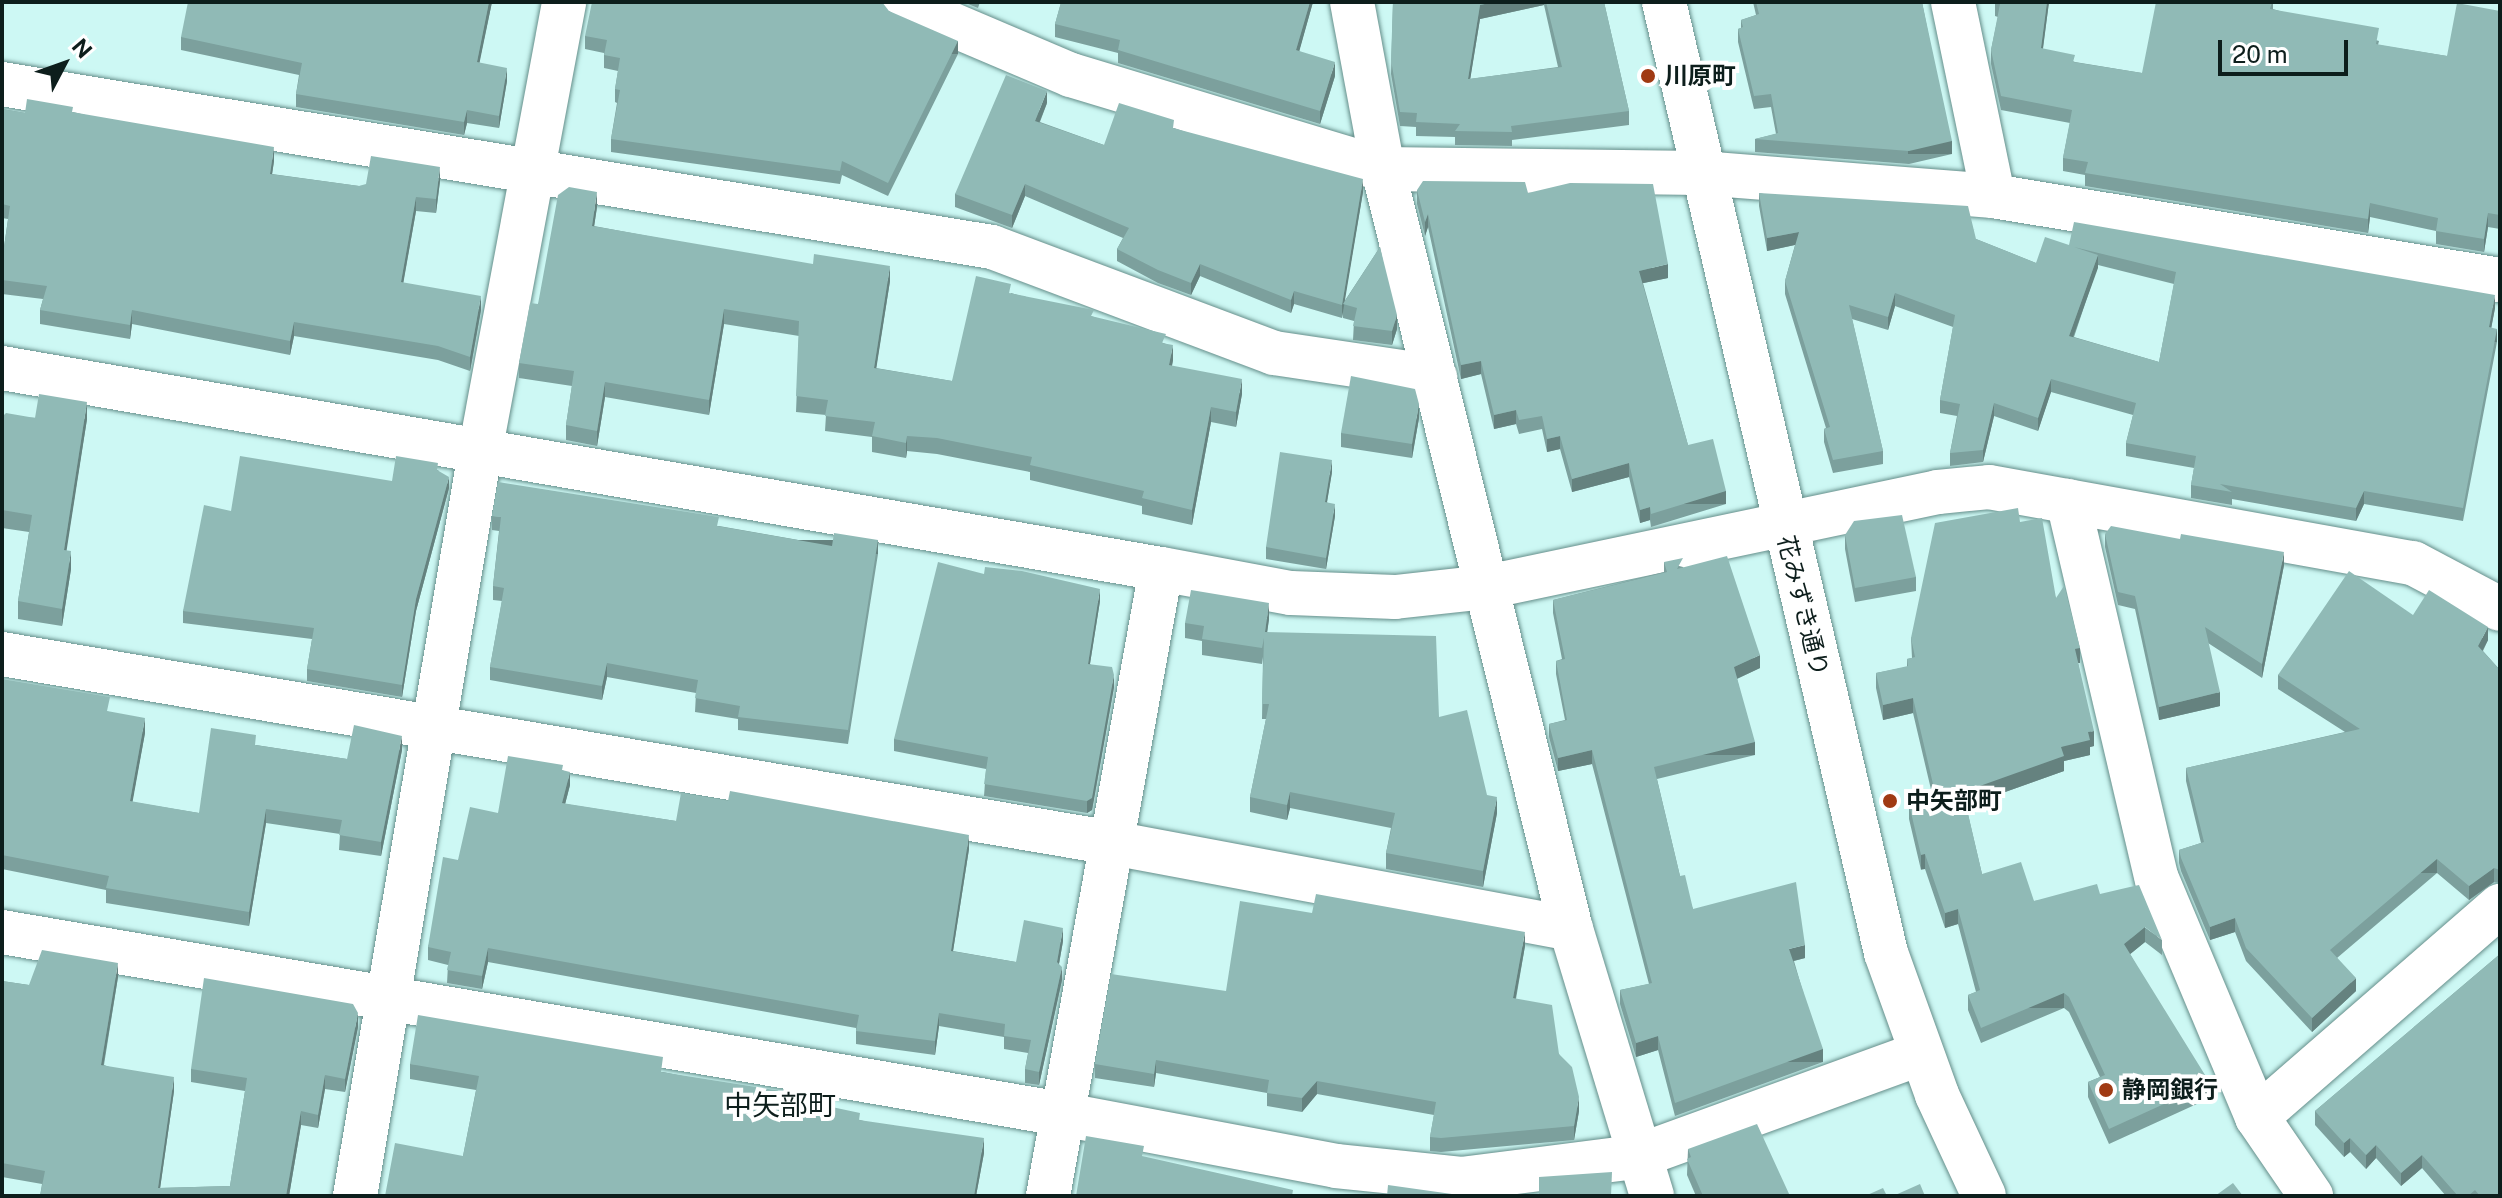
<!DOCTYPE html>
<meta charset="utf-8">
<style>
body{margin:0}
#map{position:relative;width:2502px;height:1198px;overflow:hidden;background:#cdf8f4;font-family:"Public Sans","Noto Sans JP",sans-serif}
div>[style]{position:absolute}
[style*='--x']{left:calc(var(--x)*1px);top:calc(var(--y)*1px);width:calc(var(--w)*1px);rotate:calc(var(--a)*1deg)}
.roads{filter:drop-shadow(0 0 2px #658e8a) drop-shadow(0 0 2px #658e8a)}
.minor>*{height:44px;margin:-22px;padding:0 22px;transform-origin:22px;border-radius:22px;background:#fff}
.tertiary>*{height:44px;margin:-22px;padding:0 22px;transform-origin:22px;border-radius:22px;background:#fff}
.wall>*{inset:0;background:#7ca09d}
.shaded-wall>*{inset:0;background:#65827f;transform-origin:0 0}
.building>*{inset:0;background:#90bab6}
.dots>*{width:22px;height:22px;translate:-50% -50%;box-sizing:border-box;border:4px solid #fff;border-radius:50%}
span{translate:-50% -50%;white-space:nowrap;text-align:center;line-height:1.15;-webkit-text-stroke:8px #fff;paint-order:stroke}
.poi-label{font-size:24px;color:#0d1e1c;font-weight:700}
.left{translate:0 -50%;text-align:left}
.street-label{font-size:24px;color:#0d1e1c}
.quarter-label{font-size:28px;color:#0d1e1c}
.frame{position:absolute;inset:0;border:4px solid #0d1e1c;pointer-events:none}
.north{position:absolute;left:24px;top:24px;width:80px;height:80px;-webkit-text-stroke:6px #fff;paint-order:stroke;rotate:49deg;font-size:22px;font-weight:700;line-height:32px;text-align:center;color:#0d1e1c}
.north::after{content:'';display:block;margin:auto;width:28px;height:36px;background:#0d1e1c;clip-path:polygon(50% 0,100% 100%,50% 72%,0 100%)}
.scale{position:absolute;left:2218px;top:40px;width:130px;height:36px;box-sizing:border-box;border:4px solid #0d1e1c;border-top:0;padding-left:10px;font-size:24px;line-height:28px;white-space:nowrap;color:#0d1e1c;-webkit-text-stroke:6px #fff;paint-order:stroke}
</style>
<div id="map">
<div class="roads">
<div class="minor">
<div style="--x:899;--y:2;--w:187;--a:23"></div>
<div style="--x:1071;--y:75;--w:326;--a:16.8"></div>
<div style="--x:1383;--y:169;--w:318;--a:0.7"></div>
<div style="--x:1701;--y:173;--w:293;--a:4.5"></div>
<div style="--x:1993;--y:196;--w:514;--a:9.41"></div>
<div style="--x:1352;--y:2;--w:170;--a:79.5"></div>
<div style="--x:1383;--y:169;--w:783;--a:76.11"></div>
<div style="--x:1571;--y:929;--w:279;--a:73.1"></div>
<div style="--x:1953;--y:2;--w:198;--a:78.3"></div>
<div style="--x:2;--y:84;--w:1003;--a:9.35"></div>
<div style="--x:992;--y:247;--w:301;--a:20.6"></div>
<div style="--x:1274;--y:353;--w:163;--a:8.5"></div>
<div style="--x:2068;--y:501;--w:388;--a:76.8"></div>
<div style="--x:2157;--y:879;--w:258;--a:67.2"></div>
<div style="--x:2257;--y:1117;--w:96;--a:55.6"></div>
<div style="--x:2;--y:654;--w:1126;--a:9.66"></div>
<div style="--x:1112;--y:843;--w:467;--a:10.6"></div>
<div style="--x:2;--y:932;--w:1075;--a:9.75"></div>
<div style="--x:1061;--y:1114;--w:280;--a:10.7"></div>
<div style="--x:1336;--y:1166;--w:126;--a:5.9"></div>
<div style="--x:1461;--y:1179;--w:176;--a:-7.2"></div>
<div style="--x:1636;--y:1157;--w:303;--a:-20"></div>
<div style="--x:2257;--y:1117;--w:322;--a:-41"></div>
<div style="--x:355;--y:1196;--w:754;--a:-80.46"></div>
<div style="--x:480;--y:452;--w:458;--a:-79.4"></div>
<div style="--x:1048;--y:1196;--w:637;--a:-79.78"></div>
<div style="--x:1161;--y:569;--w:132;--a:10.5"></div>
<div style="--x:1291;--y:593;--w:104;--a:2.2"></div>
<div style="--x:1395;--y:597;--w:93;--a:-6.2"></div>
<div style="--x:1487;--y:587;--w:461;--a:-11.9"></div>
<div style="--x:1938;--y:492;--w:51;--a:-5.6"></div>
<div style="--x:1989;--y:487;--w:431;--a:10.2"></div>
<div style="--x:2413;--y:563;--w:98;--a:27.9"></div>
</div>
<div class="tertiary">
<div style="--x:1664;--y:2;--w:977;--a:76.86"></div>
<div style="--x:1886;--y:953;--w:151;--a:70.2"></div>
<div style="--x:1937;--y:1095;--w:111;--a:65"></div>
<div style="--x:2;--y:368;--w:1176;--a:9.84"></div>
</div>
</div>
<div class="wall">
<div style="clip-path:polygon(492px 2px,479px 63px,507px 81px,499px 128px,467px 123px,464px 135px,296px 107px,296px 94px,299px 75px,181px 50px,181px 37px)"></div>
<div style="clip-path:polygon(963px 2px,980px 2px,978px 8px)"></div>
<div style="clip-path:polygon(1056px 2px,1313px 2px,1299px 51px,1335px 76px,1320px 124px,1118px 63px,1118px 53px,1055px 37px,1055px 24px,1061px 3px)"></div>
<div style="clip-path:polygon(evenodd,1393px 2px,1604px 2px,1629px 111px,1629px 125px,1512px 140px,1512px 146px,1455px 145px,1455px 137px,1416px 136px,1416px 127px,1400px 126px,1391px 74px,1393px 2px,1544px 5px,1558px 67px,1470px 79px,1480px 19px,1544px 5px)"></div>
<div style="clip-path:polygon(1753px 2px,1922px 2px,1952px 154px,1909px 164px,1755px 152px,1755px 139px,1776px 134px,1771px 107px,1754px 109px,1738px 42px,1738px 29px,1741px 28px,1741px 20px,1756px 15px)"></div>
<div style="clip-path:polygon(1995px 2px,2049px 2px,2043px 49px,2075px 62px,2142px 73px,2273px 2px,2273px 9px,2379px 41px,2378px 45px,2447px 56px,2500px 11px,2500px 229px,2488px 227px,2484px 252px,2436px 244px,2436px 231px,2370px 217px,2368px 233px,2085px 186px,2085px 175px,2063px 171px,2063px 158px,2070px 123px,2001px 110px,1991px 64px,1991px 50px,1998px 17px,1995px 16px)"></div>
<div style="clip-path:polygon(889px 11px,958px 54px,888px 196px,842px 175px,840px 184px,611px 152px,611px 139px,617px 103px,615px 102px,615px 89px,618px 71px,604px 68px,604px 53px,585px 49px,585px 36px)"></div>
<div style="clip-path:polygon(1047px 103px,1040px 122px,1104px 145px,1174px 128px,1363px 192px,1344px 302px,1380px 247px,1397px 329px,1392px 345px,1353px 340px,1354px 321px,1343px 318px,1343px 309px,1342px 318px,1294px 304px,1291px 313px,1200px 276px,1191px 295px,1158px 283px,1117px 261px,1117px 249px,1123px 238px,1025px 196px,1012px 228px,955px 207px,955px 194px)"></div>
<div style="clip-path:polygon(2px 109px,25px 113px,73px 112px,274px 161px,272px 174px,359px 186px,440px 181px,436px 213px,416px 211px,403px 283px,481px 310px,470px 371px,438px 360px,294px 336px,290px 355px,132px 324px,130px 339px,40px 324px,40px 310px,43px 299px,2px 294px,2px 261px,8px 219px,2px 218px)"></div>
<div style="clip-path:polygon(1417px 190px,1528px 193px,1668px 278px,1643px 283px,1688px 445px,1726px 504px,1651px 527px,1650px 520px,1640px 523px,1629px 477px,1572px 492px,1560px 449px,1547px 452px,1542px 429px,1519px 434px,1516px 424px,1494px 429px,1481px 374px,1461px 379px,1428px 227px,1425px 236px,1417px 204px)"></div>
<div style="clip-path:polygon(evenodd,1759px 193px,1976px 239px,2036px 263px,2069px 245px,2495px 308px,2491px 328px,2497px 342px,2463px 521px,2364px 504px,2356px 521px,2232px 499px,2232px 505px,2191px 498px,2191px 485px,2194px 468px,2126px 456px,2126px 443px,2133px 415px,2051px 392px,2038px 431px,1994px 416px,1983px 462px,1950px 466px,1950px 453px,1957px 416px,1940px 413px,1940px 400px,1953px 327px,1895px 306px,1888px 330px,1852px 319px,1883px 451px,1883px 464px,1833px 473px,1824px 442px,1824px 429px,1826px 428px,1785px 294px,1785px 281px,1795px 245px,1767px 251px,1759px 206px,1759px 193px,2098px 265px,2174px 284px,2159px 362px,2074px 337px,2098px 265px)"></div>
<div style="clip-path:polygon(597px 207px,594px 226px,890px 281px,876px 368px,952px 381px,1011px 293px,1094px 317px,1166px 344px,1173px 360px,1172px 366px,1242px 394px,1236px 427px,1211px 422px,1192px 525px,1142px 514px,1142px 506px,1030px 480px,1030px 472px,937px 454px,907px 451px,906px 458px,872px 452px,872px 437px,825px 431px,826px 415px,796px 412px,799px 336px,724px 324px,709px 415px,605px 397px,597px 446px,566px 440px,566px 425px,572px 386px,519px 378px,519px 363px,538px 304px)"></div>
<div style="clip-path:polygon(2px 417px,87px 419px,66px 550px,71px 569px,62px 626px,18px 619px,18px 601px,29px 532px,2px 528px)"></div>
<div style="clip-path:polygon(1419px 418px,1412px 458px,1341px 447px,1341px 433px)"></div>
<div style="clip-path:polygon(438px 470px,449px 488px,416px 611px,402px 697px,307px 681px,307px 669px,312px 639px,183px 623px,183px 611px,231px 511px,392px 481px)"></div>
<div style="clip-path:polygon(1332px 472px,1327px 502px,1335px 516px,1326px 569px,1266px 559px,1266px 547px)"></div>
<div style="clip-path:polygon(492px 516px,719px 526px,878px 554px,848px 744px,738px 730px,738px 719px,695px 712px,696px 693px,607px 677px,602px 700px,490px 680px,490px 667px,502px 601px,493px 600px,493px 586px,499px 531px,492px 530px)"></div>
<div style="clip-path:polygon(2020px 522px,2056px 598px,2080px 663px,2078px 663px,2094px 746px,2090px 747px,2090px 755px,2064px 761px,2064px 771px,1966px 806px,1982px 874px,2034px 901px,2100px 894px,2162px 940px,2162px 955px,2145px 942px,2130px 954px,2210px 1098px,2109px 1144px,2088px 1097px,2088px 1082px,2100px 1077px,2069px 1012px,2064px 1008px,1981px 1043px,1968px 1010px,1968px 995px,1976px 992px,1958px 924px,1945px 928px,1925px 869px,1921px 870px,1909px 819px,1909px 804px,1933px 798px,1913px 713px,1883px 720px,1876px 688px,1876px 673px,1907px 667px,1907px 659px,1912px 658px,1911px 638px)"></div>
<div style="clip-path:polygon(2105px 534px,2284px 565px,2262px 678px,2208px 643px,2220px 706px,2159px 720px,2135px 609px,2118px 605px,2105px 547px)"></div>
<div style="clip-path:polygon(1845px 535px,1916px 577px,1916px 591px,1855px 602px,1845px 549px)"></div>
<div style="clip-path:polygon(1664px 562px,1683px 567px,1760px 668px,1737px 679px,1755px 755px,1657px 779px,1680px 876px,1693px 909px,1805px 958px,1794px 961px,1823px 1062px,1675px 1116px,1658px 1050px,1636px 1057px,1620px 1004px,1620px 990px,1649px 984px,1592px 764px,1558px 771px,1549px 737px,1549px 724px,1565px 720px,1556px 674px,1556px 661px,1562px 659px,1553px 613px,1553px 600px,1664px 572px)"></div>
<div style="clip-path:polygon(1100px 601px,1090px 664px,1114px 687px,1092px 810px,1087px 813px,984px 796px,986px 769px,894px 751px,894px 739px)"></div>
<div style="clip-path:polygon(2413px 615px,2488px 640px,2483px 651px,2500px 670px,2500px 883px,2494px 882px,2469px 900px,2437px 873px,2337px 958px,2356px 991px,2312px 1032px,2246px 961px,2235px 932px,2210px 940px,2181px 871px,2179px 863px,2179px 850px,2201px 843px,2186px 781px,2186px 768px,2345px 732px,2278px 689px,2278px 675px)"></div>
<div style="clip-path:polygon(1269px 619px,1267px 632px,1439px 717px,1497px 813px,1483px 887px,1386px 869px,1386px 853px,1391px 828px,1290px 808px,1287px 820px,1250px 812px,1250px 797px,1266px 719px,1262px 719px,1263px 657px,1262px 664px,1202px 655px,1202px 641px,1185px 638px,1185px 623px)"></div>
<div style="clip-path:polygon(2px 679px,109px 712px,145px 733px,132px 802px,199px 813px,256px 745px,347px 759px,402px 750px,381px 856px,339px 850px,340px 834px,266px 823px,249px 926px,106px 903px,106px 890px,2px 869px)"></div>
<div style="clip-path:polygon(563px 770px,570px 785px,565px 804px,676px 821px,969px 849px,953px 951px,1016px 962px,1063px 941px,1059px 964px,1062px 980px,1039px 1085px,1025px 1083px,1025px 1069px,1028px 1053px,1004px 1049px,1004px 1037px,939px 1026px,935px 1055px,856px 1044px,856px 1028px,488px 962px,482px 989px,447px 983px,448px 965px,428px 960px,428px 947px,458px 860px,498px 813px)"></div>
<div style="clip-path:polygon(1525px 946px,1516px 999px,1559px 1054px,1579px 1111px,1574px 1140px,1441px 1152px,1430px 1151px,1430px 1137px,1434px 1115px,1317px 1094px,1302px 1112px,1267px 1106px,1267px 1093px,1156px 1073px,1154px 1087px,1095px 1078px,1095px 1064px,1226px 991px)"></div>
<div style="clip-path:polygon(2500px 954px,2500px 1196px,2446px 1196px,2422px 1168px,2401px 1186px,2376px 1158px,2366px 1169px,2350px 1152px,2344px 1157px,2315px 1125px,2315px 1111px)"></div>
<div style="clip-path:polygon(118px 977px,104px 1065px,174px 1091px,160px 1188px,230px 1186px,245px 1091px,191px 1082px,191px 1069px,358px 1027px,345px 1092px,325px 1089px,318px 1128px,301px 1125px,289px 1196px,40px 1196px,42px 1184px,2px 1177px,2px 981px,29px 985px)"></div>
<div style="clip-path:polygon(410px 1064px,663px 1072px,781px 1096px,860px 1120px,984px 1153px,976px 1196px,385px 1196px,463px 1156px,476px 1090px,410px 1079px)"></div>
<div style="clip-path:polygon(1688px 1149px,1790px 1196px,1696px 1196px,1687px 1175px)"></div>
</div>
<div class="shaded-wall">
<div style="clip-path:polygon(489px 2px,492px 2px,477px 75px,477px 62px)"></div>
<div style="clip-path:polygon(1310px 2px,1313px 2px,1296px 63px,1296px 50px)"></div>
<div style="clip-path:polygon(1494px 2px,1544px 2px,1544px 5px,1480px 19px,1468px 93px,1468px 79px,1480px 5px)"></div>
<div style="clip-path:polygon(2047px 2px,2049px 2px,2041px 62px,2041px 48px)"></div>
<div style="left:958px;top:41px;width:13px;height:158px;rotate:90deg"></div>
<div style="clip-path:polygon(1335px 62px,1335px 76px,1320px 124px,1320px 111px)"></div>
<div style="clip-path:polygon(507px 68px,507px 81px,499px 128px,499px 116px)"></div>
<div style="clip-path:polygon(1047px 91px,1047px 103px,1035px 133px,1035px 121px)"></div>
<div style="clip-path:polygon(467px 110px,467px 123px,464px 135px,464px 122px)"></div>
<div style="left:1952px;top:141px;width:13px;height:44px;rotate:90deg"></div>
<div style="clip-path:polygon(274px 147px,274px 161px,270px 188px,270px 174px)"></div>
<div style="clip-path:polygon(440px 167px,440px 181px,436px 213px,436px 199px)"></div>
<div style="clip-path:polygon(1363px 179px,1363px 192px,1342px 318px,1342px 305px)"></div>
<div style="clip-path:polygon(1025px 184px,1025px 196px,1012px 228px,1012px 215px)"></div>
<div style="clip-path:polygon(597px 192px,597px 207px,592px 241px,592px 226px)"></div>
<div style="clip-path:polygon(416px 197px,416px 211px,401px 296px,401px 282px)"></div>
<div style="clip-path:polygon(2370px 203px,2370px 217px,2368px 233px,2368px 219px)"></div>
<div style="clip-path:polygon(2488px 213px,2488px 227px,2484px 252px,2484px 239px)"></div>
<div style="clip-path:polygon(1428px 214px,1428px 227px,1425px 236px,1425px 222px)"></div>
<div style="clip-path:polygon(1799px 232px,1799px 244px,1767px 251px,1767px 238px)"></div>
<div style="clip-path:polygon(2098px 255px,2098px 268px,2069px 348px,2069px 336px)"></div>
<div style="clip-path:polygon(1200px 264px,1200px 276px,1191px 295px,1191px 283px)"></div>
<div style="clip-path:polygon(1668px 264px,1668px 278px,1639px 284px,1639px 271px)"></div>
<div style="clip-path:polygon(890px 266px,890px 281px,874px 383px,874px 368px)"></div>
<div style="clip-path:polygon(1294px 291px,1294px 304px,1291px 313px,1291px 300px)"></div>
<div style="clip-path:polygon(1895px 293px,1895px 306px,1888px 330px,1888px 317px)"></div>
<div style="clip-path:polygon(2495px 295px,2495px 308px,2489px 340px,2489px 327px)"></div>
<div style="clip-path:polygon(481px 296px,481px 310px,470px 371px,470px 357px)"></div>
<div style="clip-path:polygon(724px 309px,724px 324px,709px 415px,709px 400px)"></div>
<div style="clip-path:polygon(132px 310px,132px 324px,130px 339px,130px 325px)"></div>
<div style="clip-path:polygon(1397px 315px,1397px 329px,1392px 345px,1392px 331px)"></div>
<div style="clip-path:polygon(294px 322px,294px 336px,290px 355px,290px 341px)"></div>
<div style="left:2497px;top:329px;width:13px;height:182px;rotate:90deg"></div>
<div style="clip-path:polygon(1173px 345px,1173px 360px,1169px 380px,1169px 365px)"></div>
<div style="clip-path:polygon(1481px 361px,1481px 374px,1461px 379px,1461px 365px)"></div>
<div style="clip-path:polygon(1242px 379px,1242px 394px,1236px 427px,1236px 412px)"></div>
<div style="clip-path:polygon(2051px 379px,2051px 392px,2038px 431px,2038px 418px)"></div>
<div style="clip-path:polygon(605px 382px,605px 397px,597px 446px,597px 431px)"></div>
<div style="clip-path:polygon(87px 402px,87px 419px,64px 567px,64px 550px)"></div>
<div style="clip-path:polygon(1994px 403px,1994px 416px,1983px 462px,1983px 450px)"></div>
<div style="clip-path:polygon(1419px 404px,1419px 418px,1412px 458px,1412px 444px)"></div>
<div style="clip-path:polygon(1211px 407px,1211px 422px,1192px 525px,1192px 510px)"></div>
<div style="clip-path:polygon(1516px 410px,1516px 424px,1494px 429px,1494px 415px)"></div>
<div style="clip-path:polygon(907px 436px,907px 451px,906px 458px,906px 443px)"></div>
<div style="clip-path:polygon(1560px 436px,1560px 449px,1547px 452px,1547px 439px)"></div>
<div style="clip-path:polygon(1332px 460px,1332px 472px,1325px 514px,1325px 502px)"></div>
<div style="clip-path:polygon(1629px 463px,1629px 477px,1572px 492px,1572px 479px)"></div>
<div style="clip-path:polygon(449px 477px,449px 488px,416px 611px,402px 697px,402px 685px,416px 599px)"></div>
<div style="left:1726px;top:491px;width:13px;height:78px;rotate:90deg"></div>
<div style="clip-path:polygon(2364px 491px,2364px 504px,2356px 521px,2356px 508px)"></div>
<div style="clip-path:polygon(1335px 504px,1335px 516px,1326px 569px,1326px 558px)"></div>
<div style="clip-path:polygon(1650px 507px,1650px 520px,1640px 523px,1640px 510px)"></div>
<div style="left:878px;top:540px;width:14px;height:192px;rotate:90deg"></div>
<div style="clip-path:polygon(71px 551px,71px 569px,62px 626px,62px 609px)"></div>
<div style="clip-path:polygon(2284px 552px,2284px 565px,2262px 678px,2262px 664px)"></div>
<div style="clip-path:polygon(1100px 589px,1100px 601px,1088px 676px,1088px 664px)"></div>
<div style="clip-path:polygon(1269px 603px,1269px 619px,1265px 648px,1265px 632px)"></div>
<div style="clip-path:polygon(2488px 627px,2488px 640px,2478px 659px,2478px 646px)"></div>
<div style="left:2080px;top:648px;width:15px;height:5px;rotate:90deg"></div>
<div style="clip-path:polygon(1760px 655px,1760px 668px,1734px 680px,1734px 667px)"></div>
<div style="clip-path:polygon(607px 663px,607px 677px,602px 700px,602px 686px)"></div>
<div style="clip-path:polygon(1114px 675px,1114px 687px,1092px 810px,1087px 813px,1087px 801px)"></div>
<div style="clip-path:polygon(2220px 692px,2220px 706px,2159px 720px,2159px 707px)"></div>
<div style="clip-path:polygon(1913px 698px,1913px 713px,1883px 720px,1883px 705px)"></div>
<div style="clip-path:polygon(145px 718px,145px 733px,130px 816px,130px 801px)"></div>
<div style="clip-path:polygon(2094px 731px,2094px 746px,2090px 747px,2090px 755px,2064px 761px,2064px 771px,1963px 807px,1963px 792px,2061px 747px,2088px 732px)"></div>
<div style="clip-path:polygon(402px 736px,402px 750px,381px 856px,381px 842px)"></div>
<div style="left:1755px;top:742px;width:13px;height:104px;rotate:90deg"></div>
<div style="clip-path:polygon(1592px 750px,1592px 764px,1558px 771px,1558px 758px)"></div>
<div style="clip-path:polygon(570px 772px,570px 785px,562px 816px,562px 803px)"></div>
<div style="clip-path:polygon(1290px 792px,1290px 808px,1287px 820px,1287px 805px)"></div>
<div style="clip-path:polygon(1497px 797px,1497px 813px,1483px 887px,1483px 871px)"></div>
<div style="clip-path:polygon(266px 809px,266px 823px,249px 926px,249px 912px)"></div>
<div style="clip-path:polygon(969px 835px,969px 849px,951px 964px,951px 951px)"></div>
<div style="left:1925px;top:854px;width:15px;height:4px;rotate:90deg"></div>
<div style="left:2437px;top:859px;width:14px;height:140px;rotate:90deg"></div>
<div style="clip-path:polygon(2494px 868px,2494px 882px,2469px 900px,2469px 886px)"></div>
<div style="clip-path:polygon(1958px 909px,1958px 924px,1945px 928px,1945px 913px)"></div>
<div style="clip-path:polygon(2235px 918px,2235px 932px,2210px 940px,2210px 927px)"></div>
<div style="clip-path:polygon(2145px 927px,2145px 942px,2124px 959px,2124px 944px)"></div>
<div style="clip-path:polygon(1063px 928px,1063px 941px,1057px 975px,1057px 962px)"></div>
<div style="clip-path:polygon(1525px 932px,1525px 946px,1513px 1012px,1513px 998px)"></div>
<div style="clip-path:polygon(1805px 945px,1805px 958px,1789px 962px,1789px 949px)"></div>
<div style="clip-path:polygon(488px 948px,488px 962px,482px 989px,482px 976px)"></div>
<div style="clip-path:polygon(118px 963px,118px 977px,101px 1079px,101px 1065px)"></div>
<div style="clip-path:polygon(1062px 967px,1062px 980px,1039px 1085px,1039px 1072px)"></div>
<div style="clip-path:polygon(2356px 978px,2356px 991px,2312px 1032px,2312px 1018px)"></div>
<div style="left:2064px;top:993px;width:15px;height:90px;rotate:90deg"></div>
<div style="clip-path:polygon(358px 1013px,358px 1027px,345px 1092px,345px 1079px)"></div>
<div style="clip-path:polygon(939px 1013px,939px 1026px,935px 1055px,935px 1041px)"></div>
<div style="clip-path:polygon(1658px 1036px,1658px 1050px,1636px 1057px,1636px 1043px)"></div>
<div style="left:1823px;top:1049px;width:13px;height:158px;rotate:90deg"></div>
<div style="clip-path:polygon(1156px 1060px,1156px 1073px,1154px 1087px,1154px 1074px)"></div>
<div style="clip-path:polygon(325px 1075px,325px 1089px,318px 1128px,318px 1115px)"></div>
<div style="clip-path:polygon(174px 1077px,174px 1091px,159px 1196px,158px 1188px)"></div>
<div style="clip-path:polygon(1317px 1081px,1317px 1094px,1302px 1112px,1302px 1098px)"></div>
<div style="left:2210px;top:1083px;width:15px;height:111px;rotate:90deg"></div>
<div style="clip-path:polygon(1579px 1097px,1579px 1111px,1574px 1140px,1574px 1126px)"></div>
<div style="clip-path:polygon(301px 1111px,301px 1125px,289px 1196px,286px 1196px)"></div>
<div style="clip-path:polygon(984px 1138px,984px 1153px,976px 1196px,974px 1196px)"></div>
<div style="clip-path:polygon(2350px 1138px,2350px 1152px,2344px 1157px,2344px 1143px)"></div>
<div style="clip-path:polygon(2376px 1145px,2376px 1158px,2366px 1169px,2366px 1155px)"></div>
<div style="clip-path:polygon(2422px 1155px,2422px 1168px,2401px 1186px,2401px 1173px)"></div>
</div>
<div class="building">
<div style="clip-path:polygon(188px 2px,489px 2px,477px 62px,507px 68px,499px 116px,467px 110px,464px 122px,296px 94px,302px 63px,181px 37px)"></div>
<div style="clip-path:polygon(592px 2px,882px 2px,889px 11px,958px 41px,888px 183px,842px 161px,840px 171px,611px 139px,620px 90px,615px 89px,620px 58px,604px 55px,607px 40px,585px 36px)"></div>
<div style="clip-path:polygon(1061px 2px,1310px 2px,1296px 50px,1335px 62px,1320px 111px,1118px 50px,1120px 40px,1055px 24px)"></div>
<div style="clip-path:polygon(1393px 2px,1494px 2px,1480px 5px,1468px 79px,1562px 67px,1546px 2px,1604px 2px,1629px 111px,1511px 126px,1512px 132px,1455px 131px,1460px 124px,1416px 122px,1417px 113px,1400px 112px,1391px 60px)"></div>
<div style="clip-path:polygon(1756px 2px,1922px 2px,1952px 141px,1909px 151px,1755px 139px,1778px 133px,1771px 94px,1754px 96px,1738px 29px,1743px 27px,1741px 20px,1759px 14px)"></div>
<div style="clip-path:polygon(1995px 2px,2047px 2px,2041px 48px,2075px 55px,2073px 62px,2142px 73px,2156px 2px,2272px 2px,2270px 9px,2379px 28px,2376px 44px,2447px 56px,2457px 3px,2500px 11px,2500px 215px,2488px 213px,2484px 239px,2436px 231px,2438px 218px,2370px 203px,2368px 219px,2085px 173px,2088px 162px,2063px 158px,2072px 110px,2001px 96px,1991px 50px,2000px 4px)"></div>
<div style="clip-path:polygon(1006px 75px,1047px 91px,1035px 121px,1104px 145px,1119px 103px,1174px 120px,1173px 128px,1363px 179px,1342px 305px,1294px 291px,1291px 300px,1200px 264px,1191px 283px,1158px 270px,1117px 249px,1129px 228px,1025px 184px,1012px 215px,955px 194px)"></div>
<div style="clip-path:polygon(27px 99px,73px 107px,72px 112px,274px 147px,270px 174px,359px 186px,366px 184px,371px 156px,440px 167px,436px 199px,416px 197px,401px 282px,481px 296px,470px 357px,438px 346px,294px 322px,290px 341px,132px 310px,130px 325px,40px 310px,47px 286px,2px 280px,2px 261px,10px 206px,2px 204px,2px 109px,25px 113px)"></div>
<div style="clip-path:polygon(1423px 181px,1525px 182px,1528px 193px,1570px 183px,1653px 184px,1668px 264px,1639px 271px,1688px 445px,1713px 439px,1726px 491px,1651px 514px,1650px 507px,1640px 510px,1629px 463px,1572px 479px,1560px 436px,1547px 439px,1542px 416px,1519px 420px,1516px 410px,1494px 415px,1481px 361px,1461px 365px,1428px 214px,1425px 222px,1417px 190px)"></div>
<div style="clip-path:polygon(569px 187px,597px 192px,592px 226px,813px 264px,814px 254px,890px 266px,874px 368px,952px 381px,976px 276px,1011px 284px,1009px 293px,1094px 310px,1091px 316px,1166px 334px,1162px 343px,1173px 345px,1169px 365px,1242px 379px,1236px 412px,1211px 407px,1192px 510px,1142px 498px,1144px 491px,1030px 465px,1032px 457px,937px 438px,907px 436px,906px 443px,872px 436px,875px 422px,825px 416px,828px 400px,796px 396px,799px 321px,724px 309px,709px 400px,605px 382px,597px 431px,566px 425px,574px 371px,519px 363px,530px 303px,538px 304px,558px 195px)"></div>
<div style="clip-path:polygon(evenodd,1759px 193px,1968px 206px,1976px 239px,2036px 263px,2045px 237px,2069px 245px,2074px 222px,2495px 295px,2489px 327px,2497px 329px,2463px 508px,2364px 491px,2356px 508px,2220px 484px,2232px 492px,2191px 485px,2196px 456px,2126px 443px,2136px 403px,2051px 379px,2038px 418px,1994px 403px,1983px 450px,1950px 453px,1960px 404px,1940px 400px,1955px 315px,1895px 293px,1888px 317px,1849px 305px,1883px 451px,1833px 460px,1824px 429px,1830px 427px,1785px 281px,1799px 232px,1767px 238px,1759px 193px,2074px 247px,2176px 272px,2159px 362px,2069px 336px,2098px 255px,2074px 247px)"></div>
<div style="clip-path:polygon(1380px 247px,1397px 315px,1392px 331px,1353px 326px,1357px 308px,1343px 304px)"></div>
<div style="clip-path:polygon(1351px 376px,1415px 389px,1419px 404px,1412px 444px,1341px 433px)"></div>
<div style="clip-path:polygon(39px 394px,87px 402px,64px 550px,71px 551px,62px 609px,18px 601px,32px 515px,2px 510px,2px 417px,6px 413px,35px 418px)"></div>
<div style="clip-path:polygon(1280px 452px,1332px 460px,1325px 502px,1335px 504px,1326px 558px,1266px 547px)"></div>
<div style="clip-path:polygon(240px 456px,392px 481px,396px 456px,438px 463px,437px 470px,449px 477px,416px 599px,402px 685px,307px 669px,314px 628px,183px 611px,204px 505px,231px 511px)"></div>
<div style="clip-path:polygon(498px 482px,719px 517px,717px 526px,832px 546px,834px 533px,878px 540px,848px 730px,738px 717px,740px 706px,695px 698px,698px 680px,607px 663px,602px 686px,490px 667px,504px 588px,493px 586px,501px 517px,492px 516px)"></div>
<div style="clip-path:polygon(2018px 508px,2020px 522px,2042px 518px,2056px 598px,2064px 586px,2080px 648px,2075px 649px,2094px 731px,2088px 732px,2090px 740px,2061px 747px,2064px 756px,1963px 792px,1982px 874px,2021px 862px,2034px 901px,2097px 884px,2100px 894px,2139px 885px,2162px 940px,2145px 927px,2124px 944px,2210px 1083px,2109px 1129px,2088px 1082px,2105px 1075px,2069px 997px,2064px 993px,1981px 1028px,1968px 995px,1980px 990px,1958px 909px,1945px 913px,1925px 854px,1921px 855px,1909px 804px,1936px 797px,1913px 698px,1883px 705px,1876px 673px,1908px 666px,1907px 659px,1915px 657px,1911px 638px,1935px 523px)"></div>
<div style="clip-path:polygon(1902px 515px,1916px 577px,1855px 588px,1845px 535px,1854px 521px)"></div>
<div style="clip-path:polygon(2111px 526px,2180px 539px,2181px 534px,2284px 552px,2262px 664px,2205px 627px,2220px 692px,2159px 707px,2135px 596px,2118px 592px,2105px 534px)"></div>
<div style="clip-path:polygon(1727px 556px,1760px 655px,1734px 667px,1755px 742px,1654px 767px,1680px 876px,1685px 875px,1693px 909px,1796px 882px,1805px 945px,1789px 949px,1823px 1049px,1675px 1103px,1658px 1036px,1636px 1043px,1620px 990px,1652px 983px,1592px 750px,1558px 758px,1549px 724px,1567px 720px,1556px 661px,1565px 659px,1553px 600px,1667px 572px,1664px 562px,1683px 558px,1677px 569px)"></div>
<div style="clip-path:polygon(938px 562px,984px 574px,985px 567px,1022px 571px,1100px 589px,1088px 664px,1112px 667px,1114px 675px,1092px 798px,1087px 801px,984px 784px,988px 757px,894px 739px)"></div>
<div style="clip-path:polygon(2349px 571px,2413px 615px,2429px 590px,2488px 627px,2478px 646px,2500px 670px,2500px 870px,2494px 868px,2469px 886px,2437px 859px,2330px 950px,2356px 978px,2312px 1018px,2246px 948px,2235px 918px,2210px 927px,2181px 858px,2179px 850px,2204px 842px,2186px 768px,2360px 729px,2278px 675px)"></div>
<div style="clip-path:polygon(1191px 590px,1269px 603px,1265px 632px,1436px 636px,1439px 717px,1467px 710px,1487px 795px,1497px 797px,1483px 871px,1386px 853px,1395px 813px,1290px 792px,1287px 805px,1250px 797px,1269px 704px,1262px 704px,1264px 638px,1262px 648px,1202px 639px,1204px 626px,1185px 623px)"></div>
<div style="clip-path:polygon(2px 679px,110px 697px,107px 711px,145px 718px,130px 801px,199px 813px,211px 728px,256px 735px,255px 745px,347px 759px,354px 725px,402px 736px,381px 842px,339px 835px,342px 820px,266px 809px,249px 912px,106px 888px,109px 876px,2px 855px)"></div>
<div style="clip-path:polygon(508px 756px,563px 765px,562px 770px,570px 772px,562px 803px,676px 821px,681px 793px,728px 801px,730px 791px,969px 835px,951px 951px,1016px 962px,1024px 920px,1063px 928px,1057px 962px,1062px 967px,1039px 1072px,1025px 1069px,1031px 1040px,1004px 1036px,1005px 1024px,939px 1013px,935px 1041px,856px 1031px,859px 1015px,488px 948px,482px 976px,447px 970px,451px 952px,428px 947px,443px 857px,458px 860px,470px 807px,498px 813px)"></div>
<div style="clip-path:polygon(1316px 894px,1525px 932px,1513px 998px,1552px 1005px,1559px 1054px,1572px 1067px,1579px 1097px,1574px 1126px,1441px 1138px,1430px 1137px,1436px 1102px,1317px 1081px,1302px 1098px,1267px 1093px,1269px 1080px,1156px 1060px,1154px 1074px,1095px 1064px,1111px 974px,1226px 991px,1240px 901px,1312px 913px)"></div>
<div style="clip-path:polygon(42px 950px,118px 963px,101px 1065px,174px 1077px,158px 1188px,230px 1186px,247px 1078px,191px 1069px,204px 978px,353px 1004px,358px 1013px,345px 1079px,325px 1075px,318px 1115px,301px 1111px,286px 1196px,40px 1196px,45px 1171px,2px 1163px,2px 981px,29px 985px)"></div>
<div style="clip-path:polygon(2500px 954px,2500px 1196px,2480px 1196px,2475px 1190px,2468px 1196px,2458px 1196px,2422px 1155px,2401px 1173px,2376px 1145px,2366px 1155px,2350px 1138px,2344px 1143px,2315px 1111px)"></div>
<div style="clip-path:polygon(418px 1015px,663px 1057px,661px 1072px,781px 1091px,780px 1096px,860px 1113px,859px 1120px,984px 1138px,974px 1196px,385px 1196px,395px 1143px,463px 1156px,479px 1076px,410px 1064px)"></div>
<div style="clip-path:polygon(1757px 1124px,1790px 1196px,1703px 1196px,1687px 1159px,1691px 1157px,1688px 1149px)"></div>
<div style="clip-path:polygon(1086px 1136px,1144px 1146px,1142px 1156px,1293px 1190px,1292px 1196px,1076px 1196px)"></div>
<div style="clip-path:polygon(1612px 1172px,1611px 1196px,1539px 1196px,1539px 1177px)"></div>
<div style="clip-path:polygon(2233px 1183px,2243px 1196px,2215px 1196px)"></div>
<div style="clip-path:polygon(1920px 1184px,1925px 1196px,1893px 1196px)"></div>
<div style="clip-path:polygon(1388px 1185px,1466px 1196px,1387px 1196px)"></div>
<div style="clip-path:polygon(1883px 1188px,1887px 1196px,1865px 1196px)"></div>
</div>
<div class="dots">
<div style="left:1648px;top:76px;background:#a03a13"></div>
<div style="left:1890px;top:801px;background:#a03a13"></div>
<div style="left:2106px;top:1090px;background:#a03a13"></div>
</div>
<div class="poi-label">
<span class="left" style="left:1664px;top:76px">川原町</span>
<span class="left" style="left:1906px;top:801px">中矢部町</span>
<span class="left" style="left:2122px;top:1090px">静岡銀行</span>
</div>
<div class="street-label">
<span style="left:1803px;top:606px;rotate:76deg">花みずき通り</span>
</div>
<div class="quarter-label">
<span style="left:780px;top:1105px">中矢部町</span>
</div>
<div class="frame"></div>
<div class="north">N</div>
<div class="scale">20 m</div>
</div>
